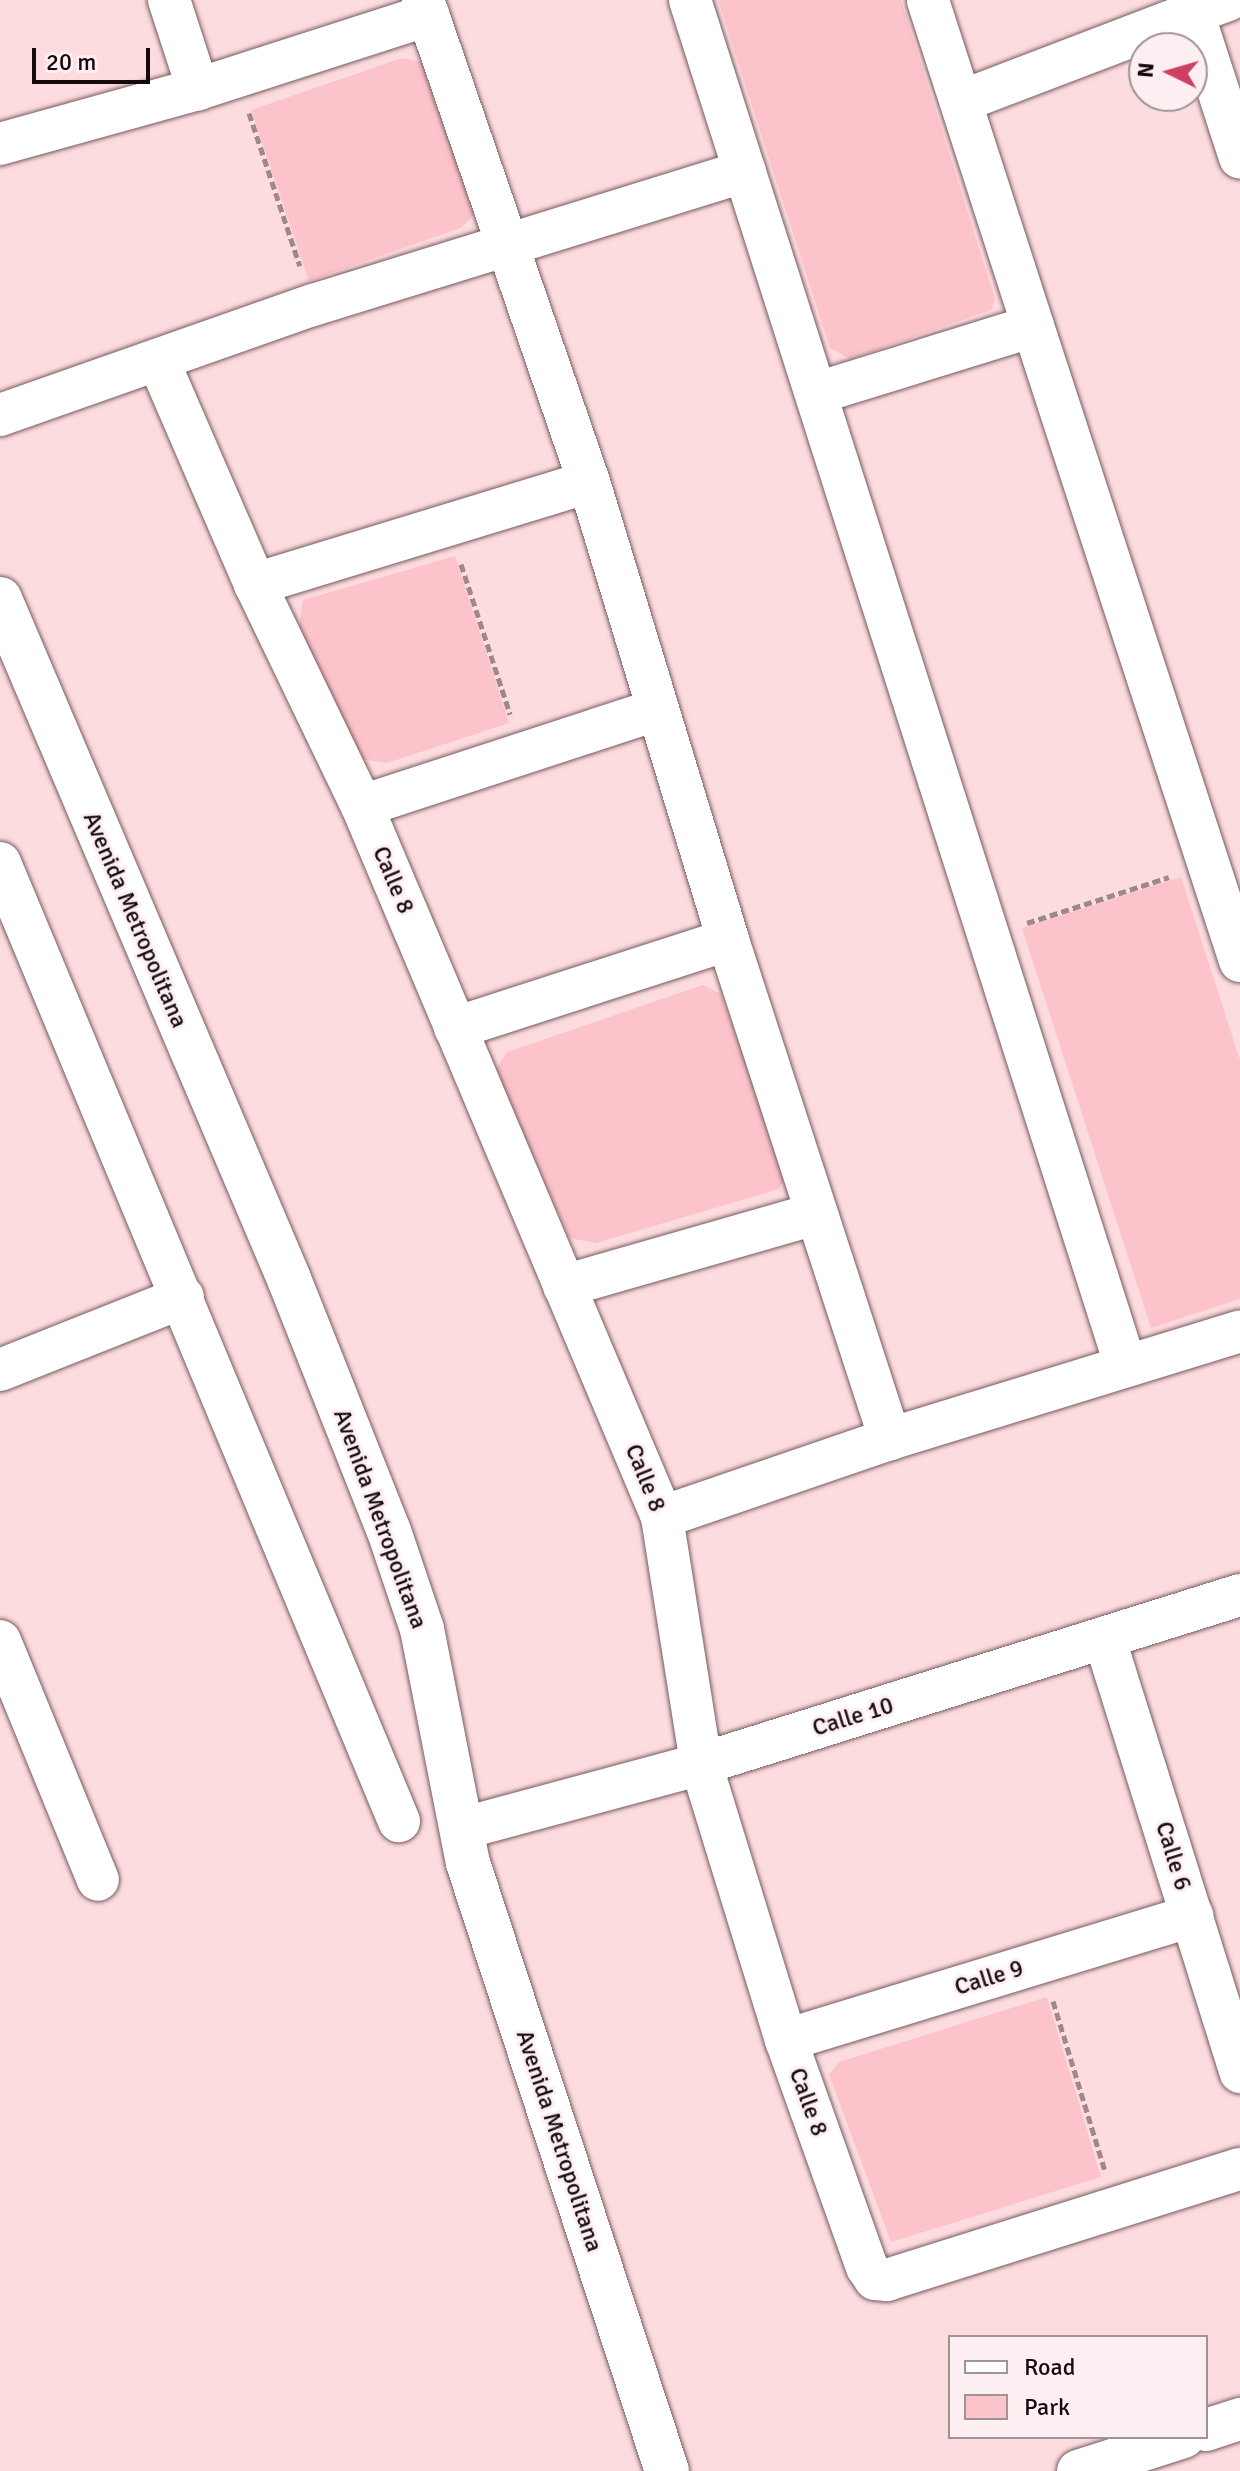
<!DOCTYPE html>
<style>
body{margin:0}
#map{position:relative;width:1240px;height:2471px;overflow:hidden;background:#fddce0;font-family:Signika,sans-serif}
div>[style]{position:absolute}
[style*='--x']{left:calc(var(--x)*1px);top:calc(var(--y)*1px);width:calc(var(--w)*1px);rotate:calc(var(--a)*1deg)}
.green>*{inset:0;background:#fcc3cb}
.path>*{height:5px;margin-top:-2.5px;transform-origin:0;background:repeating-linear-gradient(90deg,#9f878a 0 8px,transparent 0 12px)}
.roads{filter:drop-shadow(0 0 2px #765b5e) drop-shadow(0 0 2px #765b5e)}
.minor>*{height:42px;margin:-21px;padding:0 21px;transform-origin:21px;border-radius:21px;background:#fff}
.tertiary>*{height:44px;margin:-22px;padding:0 22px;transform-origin:22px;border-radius:22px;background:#fff}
span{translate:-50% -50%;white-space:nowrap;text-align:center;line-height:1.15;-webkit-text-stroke:6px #fdeff1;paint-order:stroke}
.street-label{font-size:24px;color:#140a0c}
.legend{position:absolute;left:948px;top:2335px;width:260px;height:104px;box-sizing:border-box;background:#fdeff1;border:2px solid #a09395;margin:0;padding:10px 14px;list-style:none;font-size:24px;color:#140a0c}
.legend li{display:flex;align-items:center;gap:16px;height:40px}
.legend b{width:40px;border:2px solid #a09395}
.north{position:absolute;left:1128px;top:32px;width:80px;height:80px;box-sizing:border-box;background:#fdeff1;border:2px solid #a09395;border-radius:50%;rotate:275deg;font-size:22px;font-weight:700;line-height:32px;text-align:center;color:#140a0c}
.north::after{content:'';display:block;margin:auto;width:28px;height:36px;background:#ce3f64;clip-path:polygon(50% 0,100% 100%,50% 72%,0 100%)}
.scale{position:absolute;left:32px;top:48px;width:118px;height:36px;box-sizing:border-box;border:4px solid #140a0c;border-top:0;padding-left:10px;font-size:24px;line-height:28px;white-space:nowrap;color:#140a0c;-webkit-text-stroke:6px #fdeff1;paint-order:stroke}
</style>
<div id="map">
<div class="green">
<div style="clip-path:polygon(718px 0,901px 0,995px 299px,991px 310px,850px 359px,830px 348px)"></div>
<div style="clip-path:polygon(402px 58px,422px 62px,474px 214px,461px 228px,309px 281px,251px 110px)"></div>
<div style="clip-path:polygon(455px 556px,509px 723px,387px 763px,360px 759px,299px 626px,303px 600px)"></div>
<div style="clip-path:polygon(1181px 877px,1240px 1060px,1240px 1299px,1151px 1328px,1022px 928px)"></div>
<div style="clip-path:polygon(703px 985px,721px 994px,787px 1175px,779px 1189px,596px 1243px,570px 1238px,495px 1071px,507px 1052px)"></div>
<div style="clip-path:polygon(1047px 1997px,1101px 2177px,891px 2242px,829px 2075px,839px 2062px)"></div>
</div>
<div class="path">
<div style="--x:249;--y:113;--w:161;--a:71.6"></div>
<div style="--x:461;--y:564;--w:158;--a:71.9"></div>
<div style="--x:1027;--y:923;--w:149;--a:-17.9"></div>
<div style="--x:1053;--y:2001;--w:178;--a:73"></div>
</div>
<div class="roads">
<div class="minor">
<div style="--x:169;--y:0;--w:94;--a:72"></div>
<div style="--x:423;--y:0;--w:510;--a:71"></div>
<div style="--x:589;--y:482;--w:479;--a:73.1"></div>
<div style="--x:728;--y:940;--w:525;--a:72.01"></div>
<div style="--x:690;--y:0;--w:1432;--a:72.31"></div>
<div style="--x:1228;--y:0;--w:37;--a:160"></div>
<div style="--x:1193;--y:13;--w:152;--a:72"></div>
<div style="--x:962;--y:101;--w:247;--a:-20.9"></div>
<div style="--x:1193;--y:13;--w:14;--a:-111"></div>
<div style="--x:0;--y:144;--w:205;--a:-15.5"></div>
<div style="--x:198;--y:89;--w:242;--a:-17.8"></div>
<div style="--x:1033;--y:326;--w:668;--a:71.94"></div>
<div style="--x:158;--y:360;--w:244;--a:66.6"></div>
<div style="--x:255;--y:584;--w:246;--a:64.3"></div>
<div style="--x:362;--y:806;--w:772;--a:67.12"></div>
<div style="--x:662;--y:1517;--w:250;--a:81"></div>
<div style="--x:701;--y:1764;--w:289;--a:72.9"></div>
<div style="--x:786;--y:2040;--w:241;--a:70.4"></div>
<div style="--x:867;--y:2267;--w:14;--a:56"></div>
<div style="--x:875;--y:2279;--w:12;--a:5"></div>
<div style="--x:887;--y:2280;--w:370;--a:-17.5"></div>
<div style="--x:817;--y:393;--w:226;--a:-17.2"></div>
<div style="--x:1033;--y:326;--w:342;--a:-107.9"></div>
<div style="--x:0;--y:415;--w:332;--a:-19.4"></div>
<div style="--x:313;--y:305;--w:452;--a:-17.2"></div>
<div style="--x:255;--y:584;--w:349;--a:-17"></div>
<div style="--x:362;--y:806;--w:311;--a:-18.1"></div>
<div style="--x:0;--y:863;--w:1038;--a:67.39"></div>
<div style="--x:455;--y:1028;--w:287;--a:-17.9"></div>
<div style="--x:564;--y:1286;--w:261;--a:-16"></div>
<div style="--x:0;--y:1370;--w:197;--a:-21.7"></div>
<div style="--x:662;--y:1517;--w:241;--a:-18.9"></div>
<div style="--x:890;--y:1439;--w:366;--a:-17.1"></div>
<div style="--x:1105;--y:1640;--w:453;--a:72.6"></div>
<div style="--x:0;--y:1641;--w:258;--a:67.7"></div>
<div style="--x:464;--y:1828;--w:245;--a:-15.1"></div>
<div style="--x:701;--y:1764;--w:565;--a:-17.41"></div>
<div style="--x:786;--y:2040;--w:425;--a:-17"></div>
<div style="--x:1206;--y:2430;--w:36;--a:-18"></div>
<div style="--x:1078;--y:2471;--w:111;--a:-17.8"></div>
</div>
<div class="tertiary">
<div style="--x:0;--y:599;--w:739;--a:66.97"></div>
<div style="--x:289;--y:1279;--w:271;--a:68.4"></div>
<div style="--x:389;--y:1531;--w:103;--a:71.4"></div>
<div style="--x:422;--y:1629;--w:238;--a:78.9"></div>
<div style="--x:468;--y:1863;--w:640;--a:71.88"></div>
</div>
</div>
<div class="street-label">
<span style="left:393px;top:880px;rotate:67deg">Calle 8</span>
<span style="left:135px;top:920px;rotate:67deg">Avenida Metropolitana</span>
<span style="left:645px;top:1478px;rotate:68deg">Calle 8</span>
<span style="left:380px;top:1519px;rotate:70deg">Avenida Metropolitana</span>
<span style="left:853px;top:1717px;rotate:-17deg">Calle 10</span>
<span style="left:1173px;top:1856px;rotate:73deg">Calle 6</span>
<span style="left:989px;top:1978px;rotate:-17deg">Calle 9</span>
<span style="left:808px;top:2102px;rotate:70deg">Calle 8</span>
<span style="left:559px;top:2141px;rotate:72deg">Avenida Metropolitana</span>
</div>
<ul class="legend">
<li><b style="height:10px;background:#fff"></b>Road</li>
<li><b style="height:22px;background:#fcc3cb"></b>Park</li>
</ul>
<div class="north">N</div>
<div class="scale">20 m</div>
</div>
